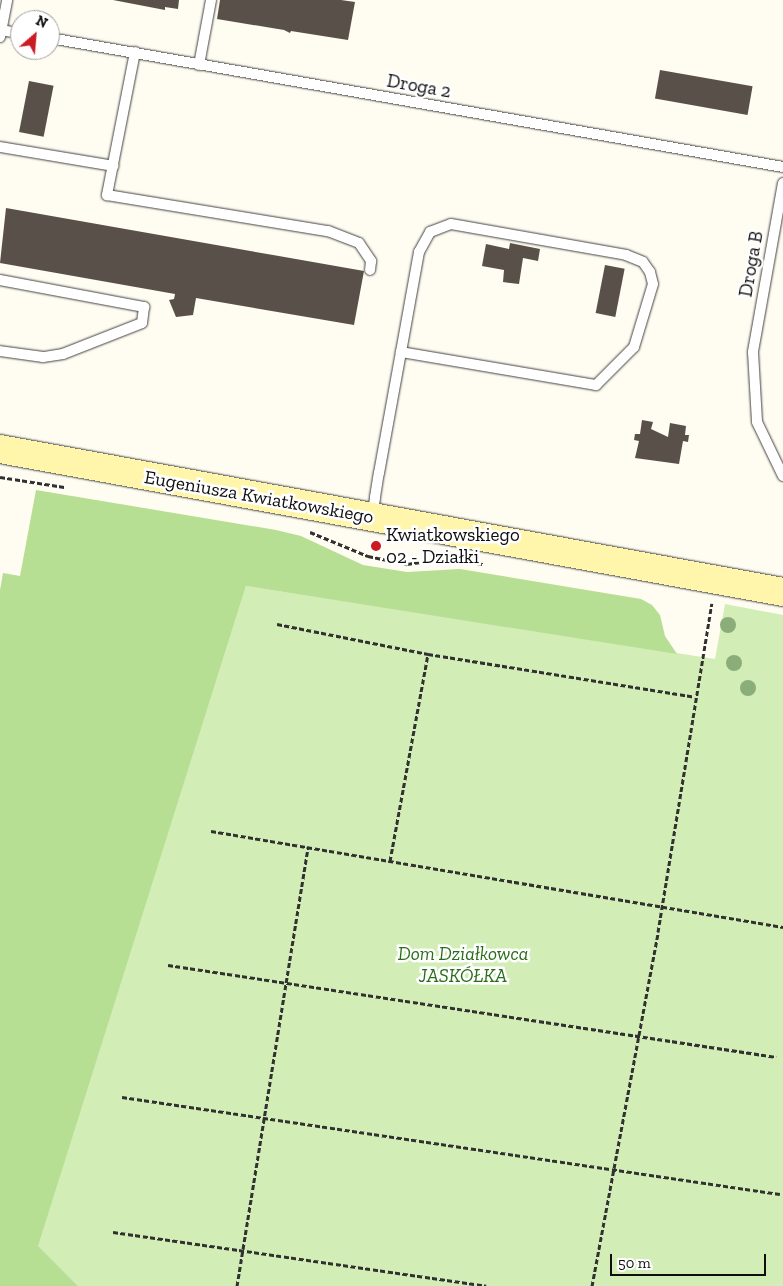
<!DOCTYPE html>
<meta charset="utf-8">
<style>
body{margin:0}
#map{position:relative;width:783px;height:1286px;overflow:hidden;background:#fffcf1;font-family:"Zilla Slab",serif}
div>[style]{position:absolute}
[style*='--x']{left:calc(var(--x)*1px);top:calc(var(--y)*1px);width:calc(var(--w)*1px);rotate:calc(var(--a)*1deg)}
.green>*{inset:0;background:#d3edb6}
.forest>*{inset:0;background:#b6df94}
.building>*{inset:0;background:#59504a;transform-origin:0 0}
.path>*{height:3px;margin-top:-1.5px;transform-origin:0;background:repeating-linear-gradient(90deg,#313131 0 5px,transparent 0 7.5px)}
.roads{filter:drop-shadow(0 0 1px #424242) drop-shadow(0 0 1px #424242)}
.service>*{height:10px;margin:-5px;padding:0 5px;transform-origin:5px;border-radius:5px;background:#fff}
.secondary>*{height:28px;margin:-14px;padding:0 14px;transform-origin:14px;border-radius:14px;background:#fff6ac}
.trees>*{width:16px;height:16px;margin:-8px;border-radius:50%;background:#8aad7a}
.dots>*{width:14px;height:14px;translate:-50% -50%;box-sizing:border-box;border:2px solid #fff;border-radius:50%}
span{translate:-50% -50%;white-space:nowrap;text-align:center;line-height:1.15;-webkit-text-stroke:5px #fff;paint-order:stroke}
.street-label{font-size:19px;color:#0f0f0f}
.poi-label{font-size:19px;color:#0f0f0f}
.left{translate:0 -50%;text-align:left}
.park-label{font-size:19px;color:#2a6d19;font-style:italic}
.north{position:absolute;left:10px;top:10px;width:50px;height:50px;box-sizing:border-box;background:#fff;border:1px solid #9f9f9f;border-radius:50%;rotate:27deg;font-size:14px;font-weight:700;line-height:20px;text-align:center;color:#0f0f0f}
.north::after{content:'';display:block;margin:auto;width:18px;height:22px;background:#cb1b23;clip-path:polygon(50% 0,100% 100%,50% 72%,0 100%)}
.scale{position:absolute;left:610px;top:1254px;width:156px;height:22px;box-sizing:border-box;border:2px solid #0f0f0f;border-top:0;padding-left:6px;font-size:15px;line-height:18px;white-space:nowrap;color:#0f0f0f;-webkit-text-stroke:4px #fff;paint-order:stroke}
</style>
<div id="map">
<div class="green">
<div style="clip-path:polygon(246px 586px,715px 659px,725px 604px,783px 615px,783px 1286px,78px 1286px,37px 1246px)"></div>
</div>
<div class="forest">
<div style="clip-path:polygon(36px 490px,276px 530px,301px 536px,363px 565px,407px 572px,460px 569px,641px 599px,652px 605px,660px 615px,665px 636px,677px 654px,246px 586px,38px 1246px,78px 1286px,0 1286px,0 590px,3px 573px,20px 576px)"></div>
</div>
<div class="building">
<div style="clip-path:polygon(113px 0,179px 0,178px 9px,165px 7px,165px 10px)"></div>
<div style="clip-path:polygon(220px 0,341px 0,355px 2px,348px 40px,291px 31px,290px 33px,284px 30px,217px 19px)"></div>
<div style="left:660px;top:70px;width:94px;height:29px;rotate:10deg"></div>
<div style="left:29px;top:81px;width:25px;height:52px;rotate:11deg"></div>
<div style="clip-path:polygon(6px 208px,364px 271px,354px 325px,196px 298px,193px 315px,176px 317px,169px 300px,174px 299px,175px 294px,0 263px)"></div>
<div style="clip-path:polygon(510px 243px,540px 249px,538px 261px,523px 258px,519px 284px,503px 282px,504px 270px,482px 266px,486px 244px,509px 249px)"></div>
<div style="left:605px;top:265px;width:20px;height:49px;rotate:11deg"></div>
<div style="clip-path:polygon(642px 420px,653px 422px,651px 429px,668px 437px,670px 423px,686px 426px,685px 435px,689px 435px,688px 442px,683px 441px,679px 464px,635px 458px,639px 441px,634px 440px,635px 434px,640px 434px)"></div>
</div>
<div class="path">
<div style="--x:0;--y:477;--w:65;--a:8.9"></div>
<div style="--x:310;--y:532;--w:63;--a:22.5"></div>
<div style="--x:368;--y:556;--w:40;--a:12"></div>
<div style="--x:407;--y:564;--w:41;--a:-8.3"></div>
<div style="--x:448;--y:558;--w:36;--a:10"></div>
<div style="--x:277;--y:624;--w:154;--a:11.2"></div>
<div style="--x:428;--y:654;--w:270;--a:9.1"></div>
<div style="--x:211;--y:831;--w:580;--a:9.53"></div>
<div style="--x:390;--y:861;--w:210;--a:-79.6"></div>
<div style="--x:168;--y:965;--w:615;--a:8.6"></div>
<div style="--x:122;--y:1097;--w:665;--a:8.39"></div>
<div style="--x:113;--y:1232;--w:377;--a:8.2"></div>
<div style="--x:237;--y:1286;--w:445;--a:-80.8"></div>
<div style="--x:592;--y:1286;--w:360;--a:-79.4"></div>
<div style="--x:658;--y:932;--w:333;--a:-80.7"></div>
</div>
<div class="roads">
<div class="service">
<div style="--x:0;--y:30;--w:20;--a:9"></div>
<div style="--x:0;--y:37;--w:38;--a:-79"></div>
<div style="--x:50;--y:38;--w:744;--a:9.98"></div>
<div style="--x:135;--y:52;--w:146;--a:101.1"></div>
<div style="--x:107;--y:195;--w:224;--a:9.3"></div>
<div style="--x:328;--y:231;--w:33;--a:21"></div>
<div style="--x:359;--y:243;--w:22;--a:56"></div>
<div style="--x:371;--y:261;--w:9;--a:96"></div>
<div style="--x:199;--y:65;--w:66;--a:-79.5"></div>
<div style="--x:0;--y:147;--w:115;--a:9.5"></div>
<div style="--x:783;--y:183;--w:172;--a:100.1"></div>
<div style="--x:753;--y:352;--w:70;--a:86.7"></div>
<div style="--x:757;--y:422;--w:60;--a:64.3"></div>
<div style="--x:0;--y:280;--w:147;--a:10.6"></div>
<div style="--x:144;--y:307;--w:16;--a:97"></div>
<div style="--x:142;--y:323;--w:85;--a:158.6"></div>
<div style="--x:63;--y:354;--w:20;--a:171"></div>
<div style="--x:43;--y:357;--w:43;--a:-172.1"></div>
<div style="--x:372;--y:517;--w:20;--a:-81"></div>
<div style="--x:375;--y:497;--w:24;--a:-81"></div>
<div style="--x:379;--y:473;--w:123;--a:-79.7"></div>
<div style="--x:401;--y:352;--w:102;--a:-79.8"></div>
<div style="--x:419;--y:252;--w:23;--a:-61"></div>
<div style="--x:430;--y:232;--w:22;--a:-21"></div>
<div style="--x:451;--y:224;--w:178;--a:10"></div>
<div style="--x:626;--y:255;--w:18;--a:22"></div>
<div style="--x:643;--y:262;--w:12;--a:55"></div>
<div style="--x:650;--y:272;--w:12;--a:76"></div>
<div style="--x:653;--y:284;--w:66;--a:106.8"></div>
<div style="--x:634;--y:347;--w:54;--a:135"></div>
<div style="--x:596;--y:385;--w:198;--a:-170.4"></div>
</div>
<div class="secondary">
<div style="--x:0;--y:449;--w:796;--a:10.35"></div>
</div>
</div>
<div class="trees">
<div style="left:728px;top:625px"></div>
<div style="left:734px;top:663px"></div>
<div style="left:748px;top:688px"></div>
</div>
<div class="dots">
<div style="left:376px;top:546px;background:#cb1b23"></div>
</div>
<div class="street-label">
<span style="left:419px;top:86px;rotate:10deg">Droga 2</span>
<span style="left:751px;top:264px;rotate:-80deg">Droga B</span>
<span style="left:259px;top:497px;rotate:10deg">Eugeniusza Kwiatkowskiego</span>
</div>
<div class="poi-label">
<span class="left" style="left:386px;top:546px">Kwiatkowskiego<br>02 - Działki</span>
</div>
<div class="park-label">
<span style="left:463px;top:965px">Dom Działkowca<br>JASKÓŁKA</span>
</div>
<div class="north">N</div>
<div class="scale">50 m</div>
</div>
